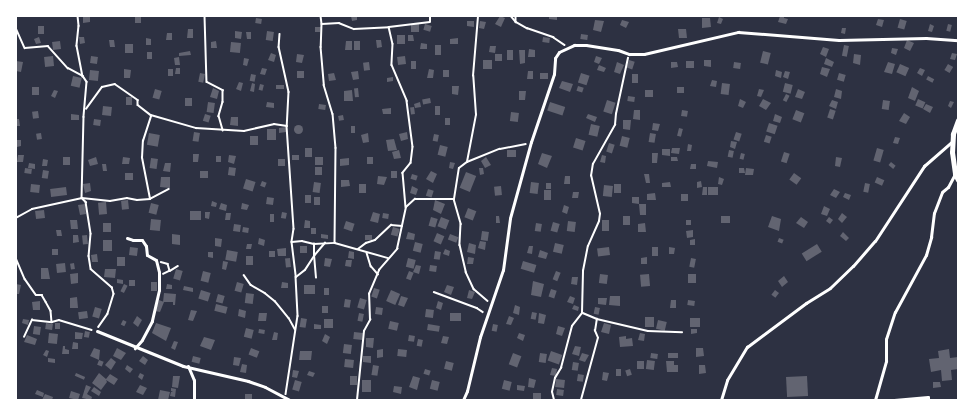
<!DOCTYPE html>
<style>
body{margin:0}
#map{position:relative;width:974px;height:416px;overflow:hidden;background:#2d3142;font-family:"Alegreya Sans",sans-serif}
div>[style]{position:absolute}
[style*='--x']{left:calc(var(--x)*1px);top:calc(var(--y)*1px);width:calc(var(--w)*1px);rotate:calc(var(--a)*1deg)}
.building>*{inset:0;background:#626471;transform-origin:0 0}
.round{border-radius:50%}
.path>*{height:1.5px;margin:-0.75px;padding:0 0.75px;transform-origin:0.75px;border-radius:0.75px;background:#fff}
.minor>*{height:3px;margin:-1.5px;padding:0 1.5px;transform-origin:1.5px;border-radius:1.5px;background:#fff}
.primary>*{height:5px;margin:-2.5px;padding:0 2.5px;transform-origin:2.5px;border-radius:2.5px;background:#fff}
span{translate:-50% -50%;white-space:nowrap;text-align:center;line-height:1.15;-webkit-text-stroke:4px #fff;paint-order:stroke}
.frame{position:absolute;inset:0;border:17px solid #fff;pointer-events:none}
</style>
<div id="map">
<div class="building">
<div style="clip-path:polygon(83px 16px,90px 16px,90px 22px,83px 23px)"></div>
<div style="clip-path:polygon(135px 16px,141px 17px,141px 23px,135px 23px)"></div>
<div style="clip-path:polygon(351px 16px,357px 16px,357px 20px,352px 21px)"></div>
<div style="clip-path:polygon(500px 16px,505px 18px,501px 27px,495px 24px)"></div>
<div style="clip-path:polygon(549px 16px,557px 16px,557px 20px,549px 19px)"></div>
<div style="clip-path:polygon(780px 16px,784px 16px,784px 18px,788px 19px,786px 24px,778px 22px)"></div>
<div style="clip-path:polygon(719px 17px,723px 19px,721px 24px,717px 23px)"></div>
<div style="left:256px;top:18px;width:6px;height:5px;rotate:9deg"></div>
<div style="clip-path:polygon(702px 18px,710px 18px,711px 27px,702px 28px)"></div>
<div style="clip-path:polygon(878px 19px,884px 20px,882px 27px,876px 25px)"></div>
<div style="left:900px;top:19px;width:7px;height:9px;rotate:16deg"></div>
<div style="clip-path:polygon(595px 20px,604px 21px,601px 32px,593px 30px)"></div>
<div style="clip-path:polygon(622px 20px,629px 22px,626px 28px,620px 25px)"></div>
<div style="clip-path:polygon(467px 21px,474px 21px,474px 27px,467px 26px)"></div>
<div style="clip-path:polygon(480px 21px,486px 22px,484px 29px,479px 28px)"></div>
<div style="left:411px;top:24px;width:8px;height:8px"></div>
<div style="left:425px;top:24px;width:7px;height:6px;rotate:16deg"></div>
<div style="clip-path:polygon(930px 24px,934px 26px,932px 32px,928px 31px)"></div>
<div style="left:948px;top:24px;width:4px;height:7px;rotate:14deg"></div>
<div style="left:38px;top:26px;width:6px;height:8px"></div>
<div style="clip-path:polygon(315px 27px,321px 27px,320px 32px,315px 32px)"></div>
<div style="clip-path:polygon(842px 28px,846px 28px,845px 34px,841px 33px)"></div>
<div style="clip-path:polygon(188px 29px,193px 29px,193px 38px,187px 38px)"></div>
<div style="clip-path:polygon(678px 29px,686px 29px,687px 38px,679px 38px)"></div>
<div style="clip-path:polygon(235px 31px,242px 32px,241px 39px,235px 38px)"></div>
<div style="left:267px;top:31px;width:7px;height:9px;rotate:8deg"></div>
<div style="clip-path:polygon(246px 32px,251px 32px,251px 39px,247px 39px)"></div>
<div style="clip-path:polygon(167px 33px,172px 33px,172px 40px,166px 40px)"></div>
<div style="left:581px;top:34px;width:7px;height:5px;rotate:8deg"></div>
<div style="left:397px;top:35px;width:8px;height:9px"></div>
<div style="clip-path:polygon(408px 35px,413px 35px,414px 41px,408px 41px)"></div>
<div style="clip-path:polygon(39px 37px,41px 43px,36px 44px,34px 39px)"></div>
<div style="clip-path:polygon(79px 37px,84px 37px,85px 43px,80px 44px)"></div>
<div style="left:543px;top:37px;width:7px;height:5px;rotate:8deg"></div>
<div style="clip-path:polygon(146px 38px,151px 39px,151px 45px,146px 45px)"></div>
<div style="clip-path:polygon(458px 38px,458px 44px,450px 44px,450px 39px)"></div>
<div style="clip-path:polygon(109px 40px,114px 40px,115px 47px,110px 47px)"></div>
<div style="clip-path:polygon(376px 40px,381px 40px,382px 47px,377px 48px)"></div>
<div style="clip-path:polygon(907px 40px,914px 43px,910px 51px,904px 48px)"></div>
<div style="left:60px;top:41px;width:8px;height:8px;rotate:83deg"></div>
<div style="clip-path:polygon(216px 41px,217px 48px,211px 48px,211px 42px)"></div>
<div style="clip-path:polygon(346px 41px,352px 41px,352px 50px,345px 50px)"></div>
<div style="left:354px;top:41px;width:6px;height:9px"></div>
<div style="left:231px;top:42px;width:10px;height:10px;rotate:6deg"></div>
<div style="clip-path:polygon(421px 43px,427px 44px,427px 49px,420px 49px)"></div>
<div style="left:125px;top:44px;width:8px;height:9px"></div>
<div style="left:435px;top:45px;width:6px;height:10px"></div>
<div style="left:844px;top:45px;width:5px;height:11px;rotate:11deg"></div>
<div style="clip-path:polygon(490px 46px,496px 46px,495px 53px,489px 52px)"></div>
<div style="clip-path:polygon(823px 47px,829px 49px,826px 57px,820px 54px)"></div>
<div style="clip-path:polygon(892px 48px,898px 49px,896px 55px,891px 53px)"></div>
<div style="clip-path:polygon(529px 49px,535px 50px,535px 57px,528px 57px)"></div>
<div style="left:507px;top:50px;width:6px;height:10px"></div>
<div style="clip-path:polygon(519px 50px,525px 50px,525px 63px,520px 64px)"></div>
<div style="clip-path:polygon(190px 51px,191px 55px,179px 56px,179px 53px)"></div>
<div style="left:763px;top:51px;width:8px;height:12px;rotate:14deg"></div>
<div style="left:147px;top:52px;width:5px;height:7px"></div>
<div style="clip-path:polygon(271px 53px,276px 55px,274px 62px,268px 60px)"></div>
<div style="clip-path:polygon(952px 53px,957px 54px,955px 60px,950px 59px)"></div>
<div style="clip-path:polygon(297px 54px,304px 55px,302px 63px,296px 62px)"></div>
<div style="left:495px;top:54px;width:7px;height:7px"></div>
<div style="clip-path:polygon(854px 54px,861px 55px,860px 65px,853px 63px)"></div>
<div style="left:53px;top:56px;width:10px;height:9px;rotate:84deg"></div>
<div style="left:91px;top:56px;width:7px;height:7px;rotate:8deg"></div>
<div style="left:405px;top:56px;width:8px;height:8px;rotate:83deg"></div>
<div style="clip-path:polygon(596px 56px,602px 58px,599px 64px,594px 62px)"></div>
<div style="clip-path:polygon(179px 57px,180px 65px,175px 65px,174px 58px)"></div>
<div style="clip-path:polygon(244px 58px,249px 59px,247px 66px,243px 65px)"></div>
<div style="clip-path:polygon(826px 58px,834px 62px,832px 67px,824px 64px)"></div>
<div style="left:483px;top:60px;width:9px;height:9px"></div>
<div style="left:629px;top:60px;width:6px;height:8px;rotate:18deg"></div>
<div style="clip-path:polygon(704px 60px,711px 60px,711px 67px,704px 66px)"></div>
<div style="clip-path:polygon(16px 61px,23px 62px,21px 72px,16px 71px)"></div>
<div style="left:411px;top:61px;width:5px;height:8px"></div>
<div style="left:686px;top:61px;width:8px;height:7px"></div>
<div style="left:369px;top:62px;width:8px;height:6px;rotate:83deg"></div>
<div style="clip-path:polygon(617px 62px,624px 65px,620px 74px,614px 72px)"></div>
<div style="clip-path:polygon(671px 62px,677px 62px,678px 67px,671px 68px)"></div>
<div style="left:734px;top:62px;width:7px;height:6px;rotate:8deg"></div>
<div style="clip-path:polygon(888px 62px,895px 64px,892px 74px,884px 72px)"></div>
<div style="left:900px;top:64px;width:10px;height:9px;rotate:24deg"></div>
<div style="left:948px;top:64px;width:6px;height:7px;rotate:31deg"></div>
<div style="clip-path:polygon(599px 65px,606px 68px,604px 72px,597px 70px)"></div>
<div style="clip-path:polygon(822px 67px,830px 69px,827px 77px,820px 74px)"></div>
<div style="clip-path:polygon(176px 68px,180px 68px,180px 74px,175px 74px)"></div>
<div style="clip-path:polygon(262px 68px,267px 69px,265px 75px,260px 74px)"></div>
<div style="clip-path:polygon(920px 68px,925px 70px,922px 76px,917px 73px)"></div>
<div style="clip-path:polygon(124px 69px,131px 70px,130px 78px,124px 78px)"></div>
<div style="left:168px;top:69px;width:5px;height:7px"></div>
<div style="clip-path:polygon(429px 69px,434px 70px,433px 78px,427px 78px)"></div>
<div style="left:90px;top:70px;width:9px;height:10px;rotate:6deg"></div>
<div style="left:443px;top:70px;width:6px;height:7px"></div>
<div style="clip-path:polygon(776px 70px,782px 72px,781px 78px,775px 76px)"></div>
<div style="left:297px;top:71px;width:7px;height:7px"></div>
<div style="clip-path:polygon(358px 71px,359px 79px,353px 80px,351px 72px)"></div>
<div style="clip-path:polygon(528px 71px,533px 71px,533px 79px,527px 79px)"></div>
<div style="clip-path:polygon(785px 71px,790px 72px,788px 79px,783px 77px)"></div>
<div style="left:200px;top:73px;width:5px;height:9px;rotate:11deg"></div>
<div style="clip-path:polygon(334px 73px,336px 80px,329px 81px,328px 74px)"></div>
<div style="left:540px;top:73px;width:8px;height:6px"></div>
<div style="left:581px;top:73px;width:9px;height:10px;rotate:18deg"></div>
<div style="left:839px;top:73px;width:7px;height:7px;rotate:16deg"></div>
<div style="left:251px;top:74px;width:5px;height:7px;rotate:11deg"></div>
<div style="left:632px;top:74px;width:6px;height:9px"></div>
<div style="left:73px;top:76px;width:9px;height:10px;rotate:13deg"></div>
<div style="left:928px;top:76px;width:7px;height:4px;rotate:27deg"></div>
<div style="clip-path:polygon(393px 77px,393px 81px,387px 82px,387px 78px)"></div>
<div style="clip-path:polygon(712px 80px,717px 81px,716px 87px,710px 86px)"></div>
<div style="clip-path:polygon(562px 81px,573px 84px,570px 92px,559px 88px)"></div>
<div style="clip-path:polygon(239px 82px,243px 83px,241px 91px,236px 89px)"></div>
<div style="clip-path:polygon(252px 83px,255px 84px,254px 92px,250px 91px)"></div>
<div style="left:722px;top:83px;width:8px;height:11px;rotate:7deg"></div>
<div style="left:785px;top:83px;width:8px;height:9px;rotate:14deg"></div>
<div style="left:260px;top:84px;width:4px;height:6px;rotate:14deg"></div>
<div style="left:276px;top:85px;width:8px;height:4px"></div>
<div style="clip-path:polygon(452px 86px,459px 86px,458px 95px,452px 94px)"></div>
<div style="left:578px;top:86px;width:6px;height:5px;rotate:18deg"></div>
<div style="left:32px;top:87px;width:7px;height:8px"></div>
<div style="left:677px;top:87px;width:7px;height:6px"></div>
<div style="clip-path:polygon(912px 87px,919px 91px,915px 101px,908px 98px)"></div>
<div style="clip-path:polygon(213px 88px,219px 91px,217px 99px,210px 97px)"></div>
<div style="left:358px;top:88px;width:9px;height:4px;rotate:84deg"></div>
<div style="left:155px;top:89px;width:7px;height:9px;rotate:16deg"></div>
<div style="clip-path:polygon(759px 89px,764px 90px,761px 97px,757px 96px)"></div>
<div style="clip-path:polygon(798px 89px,805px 92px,802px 99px,795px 97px)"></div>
<div style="clip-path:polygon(836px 89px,842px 91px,841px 99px,834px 97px)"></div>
<div style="clip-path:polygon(54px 90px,58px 91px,55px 98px,51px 96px)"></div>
<div style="clip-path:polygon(352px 90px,353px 101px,344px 101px,344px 91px)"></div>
<div style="left:645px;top:90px;width:8px;height:7px"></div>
<div style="clip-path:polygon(519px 91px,526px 91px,525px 100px,519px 100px)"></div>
<div style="left:786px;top:94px;width:4px;height:7px;rotate:27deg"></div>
<div style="left:628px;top:96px;width:7px;height:5px;rotate:8deg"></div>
<div style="left:126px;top:97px;width:6px;height:8px"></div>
<div style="left:185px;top:98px;width:7px;height:8px"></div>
<div style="left:430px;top:98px;width:5px;height:8px;rotate:79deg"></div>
<div style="clip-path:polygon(740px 99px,746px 102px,743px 108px,738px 106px)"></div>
<div style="clip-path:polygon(763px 99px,771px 103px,766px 110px,759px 106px)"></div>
<div style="left:918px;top:99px;width:8px;height:7px;rotate:23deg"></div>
<div style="left:607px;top:100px;width:9px;height:12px;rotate:18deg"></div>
<div style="clip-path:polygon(832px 100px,838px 102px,836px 109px,829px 106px)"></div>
<div style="left:883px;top:100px;width:7px;height:9px;rotate:8deg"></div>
<div style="clip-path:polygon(950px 101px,954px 102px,951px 108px,948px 106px)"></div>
<div style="left:208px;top:102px;width:7px;height:10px;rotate:8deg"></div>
<div style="clip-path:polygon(267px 102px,274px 103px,274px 108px,266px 107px)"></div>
<div style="clip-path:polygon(420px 102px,421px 107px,415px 108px,414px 104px)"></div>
<div style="left:550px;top:102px;width:16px;height:9px;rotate:18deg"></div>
<div style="left:319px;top:104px;width:7px;height:5px;rotate:8deg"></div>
<div style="clip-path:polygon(926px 104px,933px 107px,930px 113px,923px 109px)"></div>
<div style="left:103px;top:106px;width:9px;height:9px;rotate:6deg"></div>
<div style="left:440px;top:106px;width:9px;height:5px;rotate:90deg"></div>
<div style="left:414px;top:107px;width:7px;height:4px;rotate:82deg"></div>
<div style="clip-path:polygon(391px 108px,391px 114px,383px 114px,382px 109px)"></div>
<div style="left:830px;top:109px;width:6px;height:9px;rotate:18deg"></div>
<div style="clip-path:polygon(634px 110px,640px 110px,640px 120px,633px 119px)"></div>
<div style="left:682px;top:110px;width:6px;height:6px;rotate:9deg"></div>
<div style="left:796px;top:110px;width:9px;height:10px;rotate:21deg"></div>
<div style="left:38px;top:111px;width:7px;height:6px;rotate:82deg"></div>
<div style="left:511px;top:112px;width:8px;height:9px;rotate:7deg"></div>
<div style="clip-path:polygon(904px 113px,910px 117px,906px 124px,899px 121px)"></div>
<div style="clip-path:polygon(71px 114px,79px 115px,79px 120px,71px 120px)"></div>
<div style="left:205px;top:114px;width:6px;height:7px;rotate:18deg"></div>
<div style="clip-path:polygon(588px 114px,597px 117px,595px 122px,586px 118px)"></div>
<div style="clip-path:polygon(775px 114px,782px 117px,780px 123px,773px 121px)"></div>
<div style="left:343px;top:115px;width:5px;height:5px;rotate:79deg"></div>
<div style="clip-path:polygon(231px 117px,238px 117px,238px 126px,230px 125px)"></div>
<div style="left:445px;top:118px;width:5px;height:7px"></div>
<div style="clip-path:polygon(16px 119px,19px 119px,20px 126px,16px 126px)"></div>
<div style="left:94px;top:119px;width:7px;height:6px;rotate:8deg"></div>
<div style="clip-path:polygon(623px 120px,631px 120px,630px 130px,623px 129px)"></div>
<div style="clip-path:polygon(653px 123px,660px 124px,658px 131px,652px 130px)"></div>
<div style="left:769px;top:123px;width:9px;height:9px;rotate:18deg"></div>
<div style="left:591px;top:124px;width:9px;height:11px;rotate:13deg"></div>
<div class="round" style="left:293.5px;top:124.5px;width:9px;height:9px"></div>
<div style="left:351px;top:126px;width:4px;height:7px"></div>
<div style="clip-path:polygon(286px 127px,286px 132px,279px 133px,279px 128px)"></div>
<div style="left:679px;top:128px;width:4px;height:8px;rotate:14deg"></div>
<div style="left:267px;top:129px;width:9px;height:11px"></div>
<div style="left:194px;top:132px;width:6px;height:9px;rotate:9deg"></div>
<div style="clip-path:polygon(407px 132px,408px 139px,401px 141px,399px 134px)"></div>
<div style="left:736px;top:132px;width:6px;height:8px;rotate:18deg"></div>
<div style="left:41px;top:133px;width:6px;height:5px;rotate:81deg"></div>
<div style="left:149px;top:133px;width:11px;height:12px;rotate:10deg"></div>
<div style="clip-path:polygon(368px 133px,369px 142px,363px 143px,361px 135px)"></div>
<div style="left:650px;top:133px;width:6px;height:9px;rotate:9deg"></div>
<div style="left:434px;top:134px;width:5px;height:7px;rotate:11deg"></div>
<div style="left:766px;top:135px;width:6px;height:7px;rotate:18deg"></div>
<div style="left:250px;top:136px;width:8px;height:9px"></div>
<div style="left:622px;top:136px;width:8px;height:10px;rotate:14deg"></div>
<div style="clip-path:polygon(895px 137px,900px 138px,898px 144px,893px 143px)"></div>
<div style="left:576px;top:138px;width:10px;height:10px;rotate:17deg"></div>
<div style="clip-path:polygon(394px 139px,397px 150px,388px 151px,386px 140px)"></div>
<div style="clip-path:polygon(16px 140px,21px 140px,21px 146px,17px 147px)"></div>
<div style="clip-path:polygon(731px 141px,737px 142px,735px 149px,730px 147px)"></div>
<div style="left:609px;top:143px;width:6px;height:9px;rotate:18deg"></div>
<div style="clip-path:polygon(688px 144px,692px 145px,691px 151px,687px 151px)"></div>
<div style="left:440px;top:145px;width:8px;height:10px;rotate:14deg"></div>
<div style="left:312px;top:148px;width:9px;height:7px;rotate:90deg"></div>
<div style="clip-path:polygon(672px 148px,680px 148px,679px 154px,671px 153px)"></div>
<div style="left:877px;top:148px;width:7px;height:13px;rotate:16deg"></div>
<div style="clip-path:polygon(662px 149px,670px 149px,670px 156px,662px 155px)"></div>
<div style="clip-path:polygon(399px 150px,401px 158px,394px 159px,392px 152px)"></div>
<div style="left:507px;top:150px;width:9px;height:7px"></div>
<div style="left:729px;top:150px;width:5px;height:7px;rotate:11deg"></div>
<div style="left:784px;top:152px;width:6px;height:10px;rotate:18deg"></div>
<div style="clip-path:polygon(542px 153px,552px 156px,547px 168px,538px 164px)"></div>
<div style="clip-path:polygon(652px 153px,658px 153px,657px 163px,652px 163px)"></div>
<div style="left:741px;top:153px;width:4px;height:6px;rotate:14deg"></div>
<div style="clip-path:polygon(193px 154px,199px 154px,198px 162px,193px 162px)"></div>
<div style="clip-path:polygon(18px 155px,24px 155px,23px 162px,17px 162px)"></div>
<div style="clip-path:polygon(229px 155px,236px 156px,234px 164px,228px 162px)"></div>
<div style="left:292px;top:155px;width:7px;height:5px"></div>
<div style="clip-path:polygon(602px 155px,606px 156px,605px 163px,600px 162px)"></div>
<div style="left:216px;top:156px;width:5px;height:6px"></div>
<div style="left:63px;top:157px;width:7px;height:8px"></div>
<div style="clip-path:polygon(96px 157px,98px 164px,90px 166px,88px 160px)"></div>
<div style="clip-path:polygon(123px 157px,130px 158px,129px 164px,122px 164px)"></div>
<div style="left:315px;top:157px;width:8px;height:8px"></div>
<div style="left:367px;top:157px;width:6px;height:7px"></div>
<div style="clip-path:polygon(486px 157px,491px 165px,485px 168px,481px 161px)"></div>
<div style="clip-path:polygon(671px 157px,677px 157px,678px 161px,671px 161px)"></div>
<div style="clip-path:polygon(836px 157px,842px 158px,840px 167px,835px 166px)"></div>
<div style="left:151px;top:158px;width:7px;height:10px;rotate:8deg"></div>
<div style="clip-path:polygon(349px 158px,349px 165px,340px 166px,340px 159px)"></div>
<div style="clip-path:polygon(43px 159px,48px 160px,47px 166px,42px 166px)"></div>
<div style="left:278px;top:159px;width:7px;height:7px"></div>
<div style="clip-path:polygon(708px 161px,718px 162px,717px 168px,707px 166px)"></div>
<div style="clip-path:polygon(450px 162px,455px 163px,453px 169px,449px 168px)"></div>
<div style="left:891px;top:162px;width:6px;height:4px;rotate:39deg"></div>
<div style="clip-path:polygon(29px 163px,35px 164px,35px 169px,28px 168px)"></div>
<div style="clip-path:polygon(165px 163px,171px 163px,170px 172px,163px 171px)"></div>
<div style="clip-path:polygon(102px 164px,106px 164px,107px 171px,103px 171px)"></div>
<div style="clip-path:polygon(691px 164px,696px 164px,696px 169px,690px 169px)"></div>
<div style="left:229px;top:167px;width:7px;height:8px;rotate:8deg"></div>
<div style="left:315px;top:167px;width:7px;height:8px"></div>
<div style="left:25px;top:168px;width:7px;height:5px;rotate:8deg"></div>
<div style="clip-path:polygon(479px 168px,483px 168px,484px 174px,480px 175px)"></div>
<div style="clip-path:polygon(739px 168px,744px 168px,745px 173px,739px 173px)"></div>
<div style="clip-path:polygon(746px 168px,754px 169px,753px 175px,745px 175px)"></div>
<div style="left:43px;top:170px;width:6px;height:8px;rotate:9deg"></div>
<div style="left:200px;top:171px;width:8px;height:7px"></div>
<div style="left:391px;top:171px;width:6px;height:7px"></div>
<div style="clip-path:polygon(431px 171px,437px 174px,433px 183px,426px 179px)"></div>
<div style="left:466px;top:172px;width:11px;height:17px;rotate:22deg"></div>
<div style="left:125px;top:173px;width:8px;height:7px"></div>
<div style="left:794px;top:173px;width:9px;height:8px;rotate:36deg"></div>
<div style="left:412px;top:174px;width:6px;height:5px;rotate:18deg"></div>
<div style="clip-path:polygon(644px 174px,649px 174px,650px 183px,646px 183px)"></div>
<div style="clip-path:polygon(378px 176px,387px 177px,384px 185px,377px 184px)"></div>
<div style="clip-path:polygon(565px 176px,570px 176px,570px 184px,564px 184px)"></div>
<div style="clip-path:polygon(161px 177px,170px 177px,170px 188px,160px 187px)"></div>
<div style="clip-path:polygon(719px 177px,724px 179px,722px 185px,718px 184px)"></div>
<div style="left:877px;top:177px;width:8px;height:6px;rotate:23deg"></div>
<div style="left:246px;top:179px;width:10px;height:10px;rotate:17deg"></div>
<div style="clip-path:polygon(341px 180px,349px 180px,350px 186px,341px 187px)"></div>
<div style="left:262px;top:181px;width:5px;height:5px;rotate:22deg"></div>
<div style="clip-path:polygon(701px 181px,702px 187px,697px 188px,697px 182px)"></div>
<div style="left:314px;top:182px;width:7px;height:10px;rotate:8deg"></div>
<div style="left:531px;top:182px;width:8px;height:11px;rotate:7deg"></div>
<div style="clip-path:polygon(670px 182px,671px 187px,662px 187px,662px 183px)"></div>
<div style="clip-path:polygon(90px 183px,91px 191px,85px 193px,83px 184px)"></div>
<div style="left:546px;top:183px;width:5px;height:6px"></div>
<div style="left:865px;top:183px;width:5px;height:9px;rotate:11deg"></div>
<div style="left:31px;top:184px;width:9px;height:8px;rotate:6deg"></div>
<div style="left:366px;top:184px;width:9px;height:7px;rotate:90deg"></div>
<div style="left:614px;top:184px;width:7px;height:9px"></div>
<div style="left:604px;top:185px;width:9px;height:11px;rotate:6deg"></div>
<div style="clip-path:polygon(412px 186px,418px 189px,416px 195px,410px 193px)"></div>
<div style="left:501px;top:186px;width:9px;height:7px;rotate:84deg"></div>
<div style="left:66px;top:187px;width:8px;height:16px;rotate:83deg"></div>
<div style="clip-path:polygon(703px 187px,707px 187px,707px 195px,702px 195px)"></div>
<div style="left:708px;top:187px;width:10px;height:8px"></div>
<div style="left:428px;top:189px;width:6px;height:7px;rotate:18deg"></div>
<div style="clip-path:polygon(834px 189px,840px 192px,836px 198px,830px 195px)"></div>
<div style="left:544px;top:190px;width:7px;height:10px"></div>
<div style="clip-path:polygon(573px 192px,579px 192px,578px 198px,572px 198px)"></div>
<div style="clip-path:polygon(655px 193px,656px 200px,647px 200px,647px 194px)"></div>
<div style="clip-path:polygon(845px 193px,851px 195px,849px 200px,843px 197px)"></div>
<div style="left:681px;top:194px;width:7px;height:7px"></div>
<div style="left:305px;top:195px;width:6px;height:8px"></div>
<div style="left:267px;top:197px;width:7px;height:7px;rotate:8deg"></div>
<div style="left:314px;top:197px;width:6px;height:8px"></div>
<div style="clip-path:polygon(632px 197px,639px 197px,639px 204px,632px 203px)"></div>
<div style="left:128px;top:200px;width:9px;height:7px;rotate:84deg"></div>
<div style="clip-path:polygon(435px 200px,445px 204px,441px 214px,433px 210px)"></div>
<div style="clip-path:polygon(212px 201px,217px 203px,216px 207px,211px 206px)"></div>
<div style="left:106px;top:202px;width:12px;height:8px;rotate:85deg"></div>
<div style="left:151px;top:203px;width:8px;height:10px;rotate:14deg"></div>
<div style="clip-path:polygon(221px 203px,227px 205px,226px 211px,219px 209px)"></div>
<div style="clip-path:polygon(242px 203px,249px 205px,247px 210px,241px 209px)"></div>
<div style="clip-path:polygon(85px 204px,86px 214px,80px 215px,78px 205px)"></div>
<div style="clip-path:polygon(639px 204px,646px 204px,646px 215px,640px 215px)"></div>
<div style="clip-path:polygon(564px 205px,569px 207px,567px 214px,562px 212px)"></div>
<div style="clip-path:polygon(824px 206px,830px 209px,827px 216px,821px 214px)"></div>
<div style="left:468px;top:208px;width:9px;height:10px;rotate:21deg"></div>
<div style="left:44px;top:210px;width:8px;height:9px;rotate:83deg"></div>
<div style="left:190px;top:211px;width:11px;height:9px"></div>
<div style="clip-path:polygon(205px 212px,210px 212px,209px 219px,205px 218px)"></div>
<div style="left:282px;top:212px;width:5px;height:6px;rotate:11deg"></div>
<div style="clip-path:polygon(373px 212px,380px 214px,378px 223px,370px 221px)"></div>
<div style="clip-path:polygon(226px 213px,231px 213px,230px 220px,225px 220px)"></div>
<div style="left:383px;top:213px;width:6px;height:5px;rotate:9deg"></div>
<div style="clip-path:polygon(842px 213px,847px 217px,842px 223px,838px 219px)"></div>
<div style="left:270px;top:214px;width:4px;height:8px"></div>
<div style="clip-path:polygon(496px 216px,499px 216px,500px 223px,496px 223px)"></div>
<div style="left:623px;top:216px;width:7px;height:9px"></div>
<div style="left:721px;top:216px;width:9px;height:7px"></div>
<div style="clip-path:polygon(772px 216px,781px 219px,779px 231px,768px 227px)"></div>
<div style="left:431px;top:217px;width:7px;height:9px;rotate:16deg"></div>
<div style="left:441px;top:217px;width:9px;height:10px;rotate:21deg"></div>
<div style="clip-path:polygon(801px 217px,808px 222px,804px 228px,796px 223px)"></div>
<div style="left:829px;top:217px;width:5px;height:5px;rotate:37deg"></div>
<div style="left:151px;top:219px;width:10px;height:11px;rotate:6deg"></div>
<div style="clip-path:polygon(70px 220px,77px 220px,78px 229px,71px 229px)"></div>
<div style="clip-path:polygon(305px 220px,310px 221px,310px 228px,304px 228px)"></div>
<div style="left:602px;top:220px;width:7px;height:11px"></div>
<div style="left:686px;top:220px;width:5px;height:5px"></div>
<div style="left:346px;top:221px;width:9px;height:8px;rotate:18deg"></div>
<div style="left:568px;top:221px;width:8px;height:10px;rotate:7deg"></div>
<div style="left:553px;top:222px;width:7px;height:9px;rotate:16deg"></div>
<div style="left:103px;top:223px;width:8px;height:9px"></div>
<div style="left:536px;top:223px;width:6px;height:8px;rotate:9deg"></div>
<div style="clip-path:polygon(645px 223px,646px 232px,638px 232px,638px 224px)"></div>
<div style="left:234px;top:224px;width:7px;height:7px;rotate:8deg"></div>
<div style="left:243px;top:227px;width:6px;height:5px;rotate:9deg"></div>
<div style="left:393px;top:227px;width:7px;height:8px;rotate:16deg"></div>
<div style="left:311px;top:228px;width:5px;height:6px"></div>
<div style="clip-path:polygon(56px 230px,61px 230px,62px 236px,57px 236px)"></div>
<div style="clip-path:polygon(693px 230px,693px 237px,687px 238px,686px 231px)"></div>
<div style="left:482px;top:231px;width:7px;height:9px;rotate:8deg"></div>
<div style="clip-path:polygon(408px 232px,415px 234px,414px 240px,406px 239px)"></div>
<div style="clip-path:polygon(843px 232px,849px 238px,846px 241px,840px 236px)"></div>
<div style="left:437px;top:233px;width:8px;height:9px;rotate:23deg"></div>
<div style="clip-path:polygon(172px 234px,180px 235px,180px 245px,172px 244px)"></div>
<div style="clip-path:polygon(321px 234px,328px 235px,328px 239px,321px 238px)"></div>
<div style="left:450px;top:234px;width:9px;height:6px;rotate:21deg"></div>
<div style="clip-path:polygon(73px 235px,78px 235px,79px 242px,73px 243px)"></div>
<div style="left:87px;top:235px;width:9px;height:5px;rotate:84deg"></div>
<div style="left:365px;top:235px;width:7px;height:5px"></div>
<div style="clip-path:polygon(215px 238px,222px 239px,221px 247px,215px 246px)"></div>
<div style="clip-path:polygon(259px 238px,265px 240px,264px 246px,258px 244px)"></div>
<div style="left:779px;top:238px;width:5px;height:4px;rotate:22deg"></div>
<div style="clip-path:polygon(695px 239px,695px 245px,690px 245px,690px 240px)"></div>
<div style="left:103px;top:240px;width:9px;height:11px"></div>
<div style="clip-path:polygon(480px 241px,486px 242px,485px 250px,478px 248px)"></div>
<div style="left:415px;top:242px;width:8px;height:9px;rotate:14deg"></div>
<div style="clip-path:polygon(469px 243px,476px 245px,475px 254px,467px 252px)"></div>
<div style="left:555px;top:243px;width:9px;height:9px;rotate:13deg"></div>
<div style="clip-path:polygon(247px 244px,252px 244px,251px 249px,246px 249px)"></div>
<div style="left:817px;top:244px;width:9px;height:18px;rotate:58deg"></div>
<div style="left:300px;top:246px;width:7px;height:7px"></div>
<div style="clip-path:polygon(529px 246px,533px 246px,532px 254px,527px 253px)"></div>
<div style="left:130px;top:247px;width:8px;height:8px;rotate:7deg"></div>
<div style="left:609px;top:247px;width:8px;height:12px;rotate:83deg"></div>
<div style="left:652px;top:247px;width:6px;height:9px"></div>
<div style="clip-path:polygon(669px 247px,675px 248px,674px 254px,669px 254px)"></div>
<div style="clip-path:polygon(286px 248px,286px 256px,278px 256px,277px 249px)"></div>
<div style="left:52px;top:249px;width:6px;height:6px"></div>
<div style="clip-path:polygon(445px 249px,450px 251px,449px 256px,443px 254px)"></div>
<div style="left:227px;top:250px;width:11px;height:10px;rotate:10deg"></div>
<div style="clip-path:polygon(540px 250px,548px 253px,546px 259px,538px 257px)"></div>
<div style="left:269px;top:251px;width:6px;height:6px"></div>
<div style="clip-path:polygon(349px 251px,354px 252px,354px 259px,348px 258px)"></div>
<div style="left:435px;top:251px;width:6px;height:8px;rotate:9deg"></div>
<div style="clip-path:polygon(208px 252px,213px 252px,213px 258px,208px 257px)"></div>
<div style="clip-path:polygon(97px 254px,98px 262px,92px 262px,91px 255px)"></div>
<div style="left:246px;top:256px;width:7px;height:9px"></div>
<div style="left:117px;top:257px;width:8px;height:9px"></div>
<div style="clip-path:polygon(468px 257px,474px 258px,473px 264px,467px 264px)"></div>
<div style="clip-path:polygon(647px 257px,647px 264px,641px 264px,641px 258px)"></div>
<div style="left:290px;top:258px;width:9px;height:5px;rotate:84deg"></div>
<div style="clip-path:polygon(325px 258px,332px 259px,330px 267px,324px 266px)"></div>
<div style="left:408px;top:258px;width:8px;height:9px;rotate:14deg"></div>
<div style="left:691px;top:258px;width:5px;height:9px;rotate:11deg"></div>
<div style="clip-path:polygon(346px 260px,352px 260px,351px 267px,345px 266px)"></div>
<div style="clip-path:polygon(223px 261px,228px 262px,226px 270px,222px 269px)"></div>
<div style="left:523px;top:261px;width:14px;height:8px;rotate:17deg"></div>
<div style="left:65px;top:263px;width:9px;height:9px;rotate:84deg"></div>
<div style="left:74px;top:263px;width:6px;height:4px;rotate:81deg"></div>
<div style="clip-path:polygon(416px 265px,421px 266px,419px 274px,413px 272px)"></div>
<div style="left:430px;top:265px;width:7px;height:6px;rotate:8deg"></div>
<div style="clip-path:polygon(41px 268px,48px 268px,50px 279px,41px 279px)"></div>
<div style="clip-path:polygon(105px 269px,116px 269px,115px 278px,104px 277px)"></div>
<div style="left:176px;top:269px;width:7px;height:10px;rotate:16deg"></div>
<div style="left:203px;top:271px;width:8px;height:10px;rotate:14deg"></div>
<div style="left:409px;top:271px;width:5px;height:8px;rotate:22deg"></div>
<div style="left:556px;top:271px;width:5px;height:9px;rotate:22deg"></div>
<div style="clip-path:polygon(78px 273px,78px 283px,71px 284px,70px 274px)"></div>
<div style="left:600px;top:274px;width:8px;height:9px;rotate:7deg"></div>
<div style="left:649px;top:274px;width:12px;height:9px;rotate:85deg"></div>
<div style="left:688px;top:274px;width:8px;height:9px"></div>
<div style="clip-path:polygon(784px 276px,788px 282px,782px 287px,778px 281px)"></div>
<div style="clip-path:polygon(572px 277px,578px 277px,577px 285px,571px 284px)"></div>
<div style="clip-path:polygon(117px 279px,123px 280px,123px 284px,117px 283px)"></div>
<div style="left:129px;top:280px;width:6px;height:6px"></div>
<div style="clip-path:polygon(533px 281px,544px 284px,541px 297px,531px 295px)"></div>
<div style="left:157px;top:282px;width:9px;height:6px;rotate:90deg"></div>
<div style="left:237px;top:282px;width:7px;height:9px;rotate:16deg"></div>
<div style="clip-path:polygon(282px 282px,288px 283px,288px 288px,281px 288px)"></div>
<div style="clip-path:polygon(16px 284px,21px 285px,19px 294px,16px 294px)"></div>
<div style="left:124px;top:284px;width:4px;height:8px;rotate:27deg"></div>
<div style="clip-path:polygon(167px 284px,172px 285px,172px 289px,166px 289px)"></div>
<div style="left:304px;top:285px;width:11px;height:9px"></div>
<div style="clip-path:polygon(447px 285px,454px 287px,451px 295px,444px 292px)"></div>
<div style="clip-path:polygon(184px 286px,193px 288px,193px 292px,183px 290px)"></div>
<div style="left:324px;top:288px;width:5px;height:7px"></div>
<div style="left:374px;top:288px;width:6px;height:9px;rotate:18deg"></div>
<div style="left:551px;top:289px;width:6px;height:8px;rotate:18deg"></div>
<div style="left:201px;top:290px;width:10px;height:9px;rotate:17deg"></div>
<div style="left:391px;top:290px;width:10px;height:12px;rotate:24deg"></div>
<div style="clip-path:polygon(469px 290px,475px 292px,472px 299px,467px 298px)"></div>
<div style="left:775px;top:290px;width:5px;height:6px;rotate:37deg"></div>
<div style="clip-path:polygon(164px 293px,176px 294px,175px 305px,173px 305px,173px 302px,163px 302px)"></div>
<div style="left:246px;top:293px;width:8px;height:10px;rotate:7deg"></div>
<div style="left:218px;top:294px;width:7px;height:8px;rotate:16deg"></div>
<div style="clip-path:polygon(401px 296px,408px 298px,404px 307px,398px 305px)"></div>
<div style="clip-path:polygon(570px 296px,575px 298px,573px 304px,567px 302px)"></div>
<div style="clip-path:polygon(610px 296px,620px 296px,620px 306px,609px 305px)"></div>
<div style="clip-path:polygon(77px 297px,78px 308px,70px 308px,70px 298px)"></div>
<div style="left:360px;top:298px;width:7px;height:10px;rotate:16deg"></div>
<div style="clip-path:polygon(598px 298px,607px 298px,606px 305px,598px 304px)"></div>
<div style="left:345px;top:299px;width:6px;height:8px;rotate:9deg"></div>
<div style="clip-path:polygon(159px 300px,164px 302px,160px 312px,155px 311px)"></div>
<div style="clip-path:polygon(671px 300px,676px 300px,676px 308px,670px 308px)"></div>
<div style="left:688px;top:300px;width:7px;height:5px;rotate:8deg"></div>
<div style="clip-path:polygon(40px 301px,40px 310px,33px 310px,32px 302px)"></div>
<div style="clip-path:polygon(438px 301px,443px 303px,441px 310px,436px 308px)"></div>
<div style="left:216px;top:304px;width:12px;height:7px;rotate:14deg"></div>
<div style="clip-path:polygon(515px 305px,520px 307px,519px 315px,513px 313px)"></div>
<div style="clip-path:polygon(574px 305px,579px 307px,578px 311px,572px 309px)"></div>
<div style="left:322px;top:306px;width:6px;height:7px"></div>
<div style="left:95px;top:307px;width:7px;height:10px;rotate:16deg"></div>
<div style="left:376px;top:307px;width:7px;height:7px;rotate:8deg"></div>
<div style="left:595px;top:307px;width:5px;height:7px;rotate:11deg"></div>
<div style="clip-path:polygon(239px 309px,246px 311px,245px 318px,238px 316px)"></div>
<div style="left:426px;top:309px;width:8px;height:8px;rotate:7deg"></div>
<div style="clip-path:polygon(191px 310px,197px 311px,193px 321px,188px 320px)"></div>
<div style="left:87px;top:311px;width:7px;height:9px;rotate:82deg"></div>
<div style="left:532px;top:312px;width:5px;height:7px;rotate:11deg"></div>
<div style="clip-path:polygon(259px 313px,267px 313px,266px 321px,258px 321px)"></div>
<div style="left:359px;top:313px;width:5px;height:8px;rotate:11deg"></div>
<div style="left:450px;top:313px;width:11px;height:8px"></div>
<div style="clip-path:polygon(539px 313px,546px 315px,544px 324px,538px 323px)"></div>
<div style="clip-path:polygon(137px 316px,142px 320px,138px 327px,133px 323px)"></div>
<div style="clip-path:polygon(509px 316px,514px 318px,511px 325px,506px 324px)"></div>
<div style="left:645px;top:317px;width:9px;height:10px"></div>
<div style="left:301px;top:318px;width:6px;height:9px;rotate:9deg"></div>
<div style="left:690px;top:318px;width:10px;height:9px"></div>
<div style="clip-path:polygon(23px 319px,29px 320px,28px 325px,22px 323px)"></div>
<div style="left:324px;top:319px;width:9px;height:9px"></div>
<div style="left:123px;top:320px;width:4px;height:5px;rotate:27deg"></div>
<div style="left:658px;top:320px;width:9px;height:9px;rotate:13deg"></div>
<div style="left:390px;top:321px;width:9px;height:8px;rotate:13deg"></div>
<div style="left:46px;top:323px;width:7px;height:6px;rotate:8deg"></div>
<div style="left:55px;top:323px;width:5px;height:6px"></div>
<div style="clip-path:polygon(156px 323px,171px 328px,166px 341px,152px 333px)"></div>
<div style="clip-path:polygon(604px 323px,611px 325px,609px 334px,601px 332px)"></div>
<div style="clip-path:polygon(314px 324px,321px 325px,321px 329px,314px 329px)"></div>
<div style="left:428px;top:324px;width:12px;height:6px;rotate:9deg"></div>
<div style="left:493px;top:324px;width:5px;height:7px;rotate:11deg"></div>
<div style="left:34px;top:326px;width:7px;height:8px;rotate:8deg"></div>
<div style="clip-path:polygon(558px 326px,565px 328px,562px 336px,556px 334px)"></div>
<div style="left:246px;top:328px;width:8px;height:9px;rotate:14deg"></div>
<div style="left:259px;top:329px;width:6px;height:4px;rotate:9deg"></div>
<div style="clip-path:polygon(691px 329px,697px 329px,697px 333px,691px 334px)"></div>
<div style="left:85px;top:331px;width:5px;height:6px;rotate:11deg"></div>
<div style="clip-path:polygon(75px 332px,83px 333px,82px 339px,75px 339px)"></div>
<div style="clip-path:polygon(274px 332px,278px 333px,277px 340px,272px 340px)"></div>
<div style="left:354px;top:332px;width:9px;height:7px;rotate:6deg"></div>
<div style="left:49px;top:333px;width:9px;height:10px;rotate:6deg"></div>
<div style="clip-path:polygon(519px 333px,525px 335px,523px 341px,517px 338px)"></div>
<div style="clip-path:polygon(640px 333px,645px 334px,644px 341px,638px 340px)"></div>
<div style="clip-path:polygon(325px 334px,330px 337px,327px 344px,322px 341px)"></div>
<div style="clip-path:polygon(27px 335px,37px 339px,35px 345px,24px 342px)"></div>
<div style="left:409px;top:335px;width:6px;height:6px;rotate:9deg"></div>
<div style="clip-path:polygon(443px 336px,449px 337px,447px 344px,441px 343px)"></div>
<div style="clip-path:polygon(626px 336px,626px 339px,632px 338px,633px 346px,620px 347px,619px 337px)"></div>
<div style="clip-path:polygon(204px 337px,215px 340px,211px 350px,200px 346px)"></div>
<div style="clip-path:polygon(366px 338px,374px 338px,373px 348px,366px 347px)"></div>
<div style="left:418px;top:339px;width:5px;height:7px;rotate:11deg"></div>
<div style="clip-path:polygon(174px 341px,178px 342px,175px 350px,171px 348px)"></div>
<div style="clip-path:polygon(73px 342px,78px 343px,78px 349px,72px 349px)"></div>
<div style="left:344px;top:344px;width:8px;height:9px;rotate:7deg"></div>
<div style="clip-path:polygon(63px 346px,65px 346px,65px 349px,69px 350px,69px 354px,62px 354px)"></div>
<div style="clip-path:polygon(575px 346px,581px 347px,579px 356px,572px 354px)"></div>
<div style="clip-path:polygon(94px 348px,100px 350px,99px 360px,90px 356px)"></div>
<div style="clip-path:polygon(117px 348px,126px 353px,121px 360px,113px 356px)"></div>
<div style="left:251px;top:348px;width:9px;height:7px;rotate:21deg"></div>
<div style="clip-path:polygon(696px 348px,703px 348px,704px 356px,696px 357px)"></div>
<div style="clip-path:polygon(383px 349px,383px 357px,377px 358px,377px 350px)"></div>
<div style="left:398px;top:349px;width:9px;height:7px;rotate:6deg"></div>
<div style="clip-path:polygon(949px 349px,950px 358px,958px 357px,958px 369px,951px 370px,952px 380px,942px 381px,941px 370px,931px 372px,929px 359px,939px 358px,938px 351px)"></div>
<div style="clip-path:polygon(46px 350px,49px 351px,47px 357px,43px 355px)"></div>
<div style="clip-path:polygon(300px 351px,312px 351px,311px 360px,299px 360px)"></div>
<div style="left:551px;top:351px;width:12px;height:10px;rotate:20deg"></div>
<div style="left:513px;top:353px;width:9px;height:12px;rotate:21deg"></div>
<div style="left:540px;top:353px;width:7px;height:9px;rotate:8deg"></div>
<div style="clip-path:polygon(582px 353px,589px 355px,585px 362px,579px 360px)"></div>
<div style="left:651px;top:353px;width:7px;height:5px;rotate:8deg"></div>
<div style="left:678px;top:353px;width:5px;height:10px;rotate:90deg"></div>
<div style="clip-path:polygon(143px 356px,148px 360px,145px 365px,139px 361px)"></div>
<div style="left:193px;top:356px;width:8px;height:6px;rotate:14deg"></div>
<div style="clip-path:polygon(363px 356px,371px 356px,371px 363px,363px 362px)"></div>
<div style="clip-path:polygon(234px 357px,241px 358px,239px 366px,233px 365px)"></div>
<div style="clip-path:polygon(48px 358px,55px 359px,55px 363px,48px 362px)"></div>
<div style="clip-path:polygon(111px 358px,116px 362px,111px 370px,105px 365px)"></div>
<div style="left:345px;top:359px;width:9px;height:8px;rotate:6deg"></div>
<div style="left:99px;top:360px;width:5px;height:5px;rotate:22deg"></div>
<div style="left:647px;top:360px;width:8px;height:9px;rotate:7deg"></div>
<div style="left:446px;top:361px;width:8px;height:8px;rotate:14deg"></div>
<div style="left:637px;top:361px;width:7px;height:8px"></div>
<div style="clip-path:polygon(666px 361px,674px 361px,674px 365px,678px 365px,678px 372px,667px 372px)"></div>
<div style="left:573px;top:362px;width:6px;height:8px;rotate:9deg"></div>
<div style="clip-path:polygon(242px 364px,247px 365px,246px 373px,240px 372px)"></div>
<div style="clip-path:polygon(127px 365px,133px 369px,130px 373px,125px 369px)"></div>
<div style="left:373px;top:365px;width:6px;height:10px;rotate:9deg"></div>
<div style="clip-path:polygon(699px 365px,705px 365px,706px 373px,699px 374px)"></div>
<div style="clip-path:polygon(552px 368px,557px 369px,556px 376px,550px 375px)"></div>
<div style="left:425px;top:369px;width:6px;height:5px;rotate:18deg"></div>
<div style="left:616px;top:369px;width:5px;height:7px"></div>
<div style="left:630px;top:369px;width:6px;height:5px;rotate:72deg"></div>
<div style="clip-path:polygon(293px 370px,299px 371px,297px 378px,292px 377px)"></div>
<div style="clip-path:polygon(309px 371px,315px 373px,313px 377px,307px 375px)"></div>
<div style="clip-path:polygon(603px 372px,609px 373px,607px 381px,602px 380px)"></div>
<div style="left:76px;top:373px;width:10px;height:3px;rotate:24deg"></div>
<div style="clip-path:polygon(99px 373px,106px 379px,110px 374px,118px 379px,114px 385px,106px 380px,107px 382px,101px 390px,92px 383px)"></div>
<div style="clip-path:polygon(140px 373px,144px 375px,142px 380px,138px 377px)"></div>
<div style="left:578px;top:374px;width:6px;height:7px;rotate:9deg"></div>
<div style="clip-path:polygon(173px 376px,180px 376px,178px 388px,172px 387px)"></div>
<div style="left:350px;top:376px;width:7px;height:9px"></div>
<div style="clip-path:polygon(413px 376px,420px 378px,417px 390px,409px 387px)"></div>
<div style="left:807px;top:376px;width:20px;height:21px;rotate:87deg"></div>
<div style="clip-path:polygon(529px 378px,536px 380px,534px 388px,528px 387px)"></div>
<div style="left:556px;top:379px;width:9px;height:8px;rotate:6deg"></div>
<div style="left:295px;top:380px;width:7px;height:10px;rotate:16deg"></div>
<div style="left:362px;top:380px;width:9px;height:12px"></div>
<div style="left:432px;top:380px;width:8px;height:9px;rotate:14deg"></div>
<div style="left:504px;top:380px;width:8px;height:9px;rotate:14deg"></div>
<div style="clip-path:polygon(933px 382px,940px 382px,941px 387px,933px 388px)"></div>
<div style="clip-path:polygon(86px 385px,91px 387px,87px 394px,92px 397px,91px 400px,82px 398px)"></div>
<div style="clip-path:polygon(140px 385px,147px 388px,143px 395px,136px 392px)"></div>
<div style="clip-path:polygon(517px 385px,525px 386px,524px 391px,517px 390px)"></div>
<div style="clip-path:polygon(394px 386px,402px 387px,401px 394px,393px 392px)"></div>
<div style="clip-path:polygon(94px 387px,101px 392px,99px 396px,91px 391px)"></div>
<div style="clip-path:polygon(171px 388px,176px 389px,175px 397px,170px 396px,171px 392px,173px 392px,171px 391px)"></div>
<div style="left:557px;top:389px;width:7px;height:6px;rotate:8deg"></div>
<div style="clip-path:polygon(37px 390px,44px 393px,43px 397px,35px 394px)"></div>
<div style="clip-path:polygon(160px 390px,170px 392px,168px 400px,158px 400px)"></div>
<div style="clip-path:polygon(71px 391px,80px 394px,78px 400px,69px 398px)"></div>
<div style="left:533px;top:393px;width:8px;height:7px"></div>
<div style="clip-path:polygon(45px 394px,53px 397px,52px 400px,42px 400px)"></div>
<div style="left:245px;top:394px;width:7px;height:6px"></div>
</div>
<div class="path">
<div style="--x:78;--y:16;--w:10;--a:84"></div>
<div style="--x:79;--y:26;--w:20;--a:96"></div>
<div style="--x:77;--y:46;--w:31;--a:79"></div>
<div style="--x:83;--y:76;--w:7;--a:56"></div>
<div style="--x:87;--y:82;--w:35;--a:95"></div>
<div style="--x:84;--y:117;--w:81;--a:91.4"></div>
<div style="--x:82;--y:198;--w:6;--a:45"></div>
<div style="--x:86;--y:202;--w:32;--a:81"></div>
<div style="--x:91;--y:234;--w:22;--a:95"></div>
<div style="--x:89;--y:256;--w:13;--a:81"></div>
<div style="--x:91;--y:269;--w:28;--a:41"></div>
<div style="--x:112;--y:287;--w:7;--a:74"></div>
<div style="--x:114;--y:294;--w:21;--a:107"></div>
<div style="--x:108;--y:314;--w:16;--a:125"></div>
<div style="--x:205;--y:16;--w:66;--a:88.3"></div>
<div style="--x:207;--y:82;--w:18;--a:27"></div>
<div style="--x:223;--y:90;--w:12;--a:90"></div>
<div style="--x:223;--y:102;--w:15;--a:106"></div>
<div style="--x:219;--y:116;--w:15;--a:74"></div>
<div style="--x:321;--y:16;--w:8;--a:83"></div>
<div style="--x:322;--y:24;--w:23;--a:92"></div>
<div style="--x:321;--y:47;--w:38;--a:85"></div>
<div style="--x:324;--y:85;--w:30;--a:73"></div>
<div style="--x:333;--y:114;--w:34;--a:85"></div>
<div style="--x:336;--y:148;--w:95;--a:90.6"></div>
<div style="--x:511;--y:16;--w:8;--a:50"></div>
<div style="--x:516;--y:22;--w:13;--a:29"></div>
<div style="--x:527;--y:28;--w:28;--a:19"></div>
<div style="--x:553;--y:37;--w:14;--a:34"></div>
<div style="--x:516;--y:16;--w:6;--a:90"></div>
<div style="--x:322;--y:24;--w:17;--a:-3"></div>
<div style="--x:339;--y:23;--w:16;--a:22"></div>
<div style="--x:354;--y:29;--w:35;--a:-3"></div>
<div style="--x:389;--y:27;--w:41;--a:-7"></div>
<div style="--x:430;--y:22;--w:6;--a:-90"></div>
<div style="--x:389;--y:27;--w:17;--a:77"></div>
<div style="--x:393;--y:44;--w:21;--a:93"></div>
<div style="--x:392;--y:65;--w:39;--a:67"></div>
<div style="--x:407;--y:101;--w:46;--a:82.6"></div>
<div style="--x:413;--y:147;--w:16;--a:97"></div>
<div style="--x:411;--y:163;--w:13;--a:129"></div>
<div style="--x:403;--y:173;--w:34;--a:85"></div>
<div style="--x:16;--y:28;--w:22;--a:66"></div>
<div style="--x:25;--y:48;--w:23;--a:-5"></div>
<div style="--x:48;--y:46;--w:30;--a:48"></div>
<div style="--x:68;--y:68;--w:17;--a:28"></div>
<div style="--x:280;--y:34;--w:13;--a:94"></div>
<div style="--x:279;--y:47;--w:46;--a:77.5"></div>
<div style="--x:289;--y:92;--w:34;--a:93"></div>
<div style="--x:287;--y:126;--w:103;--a:86.1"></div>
<div style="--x:294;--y:229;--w:13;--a:99"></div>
<div style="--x:292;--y:242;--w:35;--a:83"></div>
<div style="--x:296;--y:277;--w:39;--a:87"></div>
<div style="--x:298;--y:316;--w:79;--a:98.7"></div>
<div style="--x:86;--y:109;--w:27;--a:-54"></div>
<div style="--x:102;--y:87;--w:13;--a:-13"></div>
<div style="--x:115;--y:84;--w:28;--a:35"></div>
<div style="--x:138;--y:100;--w:5;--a:90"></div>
<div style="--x:138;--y:105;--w:16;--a:38"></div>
<div style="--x:151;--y:115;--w:47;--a:16.1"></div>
<div style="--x:196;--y:128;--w:48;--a:3.6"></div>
<div style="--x:244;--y:131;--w:31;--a:-13"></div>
<div style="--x:274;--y:124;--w:13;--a:9"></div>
<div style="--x:467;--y:162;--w:35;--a:-22"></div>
<div style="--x:500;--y:149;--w:26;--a:-11"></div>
<div style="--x:150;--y:199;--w:42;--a:-101"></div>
<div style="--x:142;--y:158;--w:17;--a:-87"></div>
<div style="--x:143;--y:141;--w:26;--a:-72"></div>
<div style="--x:454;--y:199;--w:26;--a:74"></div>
<div style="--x:461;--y:224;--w:21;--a:93"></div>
<div style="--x:460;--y:245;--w:28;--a:77"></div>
<div style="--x:466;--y:272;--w:19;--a:65"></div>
<div style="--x:474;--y:289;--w:18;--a:41"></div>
<div style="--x:16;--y:218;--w:18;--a:-29"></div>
<div style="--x:32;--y:209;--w:51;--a:-12.4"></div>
<div style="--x:82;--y:198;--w:28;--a:6"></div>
<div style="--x:110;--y:201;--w:17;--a:-10"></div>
<div style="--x:127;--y:198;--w:10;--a:11"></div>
<div style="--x:137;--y:200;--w:13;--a:-4"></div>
<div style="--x:150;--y:199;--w:21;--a:-28"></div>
<div style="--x:292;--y:242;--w:10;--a:-6"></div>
<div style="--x:302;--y:241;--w:12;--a:14"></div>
<div style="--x:314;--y:244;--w:21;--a:-3"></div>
<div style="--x:335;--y:243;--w:55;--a:15.8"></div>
<div style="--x:358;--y:249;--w:10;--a:-37"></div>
<div style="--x:366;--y:243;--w:9;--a:-18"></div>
<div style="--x:375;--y:240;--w:22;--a:-43"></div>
<div style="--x:391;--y:225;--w:11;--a:5"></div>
<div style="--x:367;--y:253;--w:14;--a:73"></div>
<div style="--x:371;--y:266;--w:11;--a:49"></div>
<div style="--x:16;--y:258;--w:23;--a:67"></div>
<div style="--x:25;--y:279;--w:19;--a:55"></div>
<div style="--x:36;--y:295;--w:6;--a:0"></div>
<div style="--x:42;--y:295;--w:8;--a:60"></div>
<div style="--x:46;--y:302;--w:10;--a:61"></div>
<div style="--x:51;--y:311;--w:11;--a:85"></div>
<div style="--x:52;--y:322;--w:7;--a:-16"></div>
<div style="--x:59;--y:320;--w:34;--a:17"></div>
<div style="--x:161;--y:262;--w:7;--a:16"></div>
<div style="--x:168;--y:264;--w:7;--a:74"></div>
<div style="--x:170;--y:271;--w:7;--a:153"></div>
<div style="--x:170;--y:271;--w:9;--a:-32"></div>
<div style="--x:244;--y:275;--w:12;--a:55"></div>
<div style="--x:251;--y:285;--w:16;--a:30"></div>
<div style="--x:265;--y:293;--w:13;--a:39"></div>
<div style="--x:275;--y:301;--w:22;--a:51"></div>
<div style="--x:289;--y:318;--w:13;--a:61"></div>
<div style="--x:296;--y:277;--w:11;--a:-38"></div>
<div style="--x:305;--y:270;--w:17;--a:-57"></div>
<div style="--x:314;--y:256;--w:12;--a:-90"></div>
<div style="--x:316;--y:278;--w:22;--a:-95"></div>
<div style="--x:314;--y:256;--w:17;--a:-50"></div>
<div style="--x:434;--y:292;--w:46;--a:20.4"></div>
<div style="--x:477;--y:308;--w:7;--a:34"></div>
<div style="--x:583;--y:313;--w:15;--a:23"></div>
<div style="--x:597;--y:319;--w:52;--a:13.2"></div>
<div style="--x:648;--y:331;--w:34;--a:2"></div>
<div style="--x:24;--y:337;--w:19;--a:-65"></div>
<div style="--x:32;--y:320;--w:20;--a:6"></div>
<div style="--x:357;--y:400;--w:69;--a:-84.2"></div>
<div style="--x:364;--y:331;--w:13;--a:-61"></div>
<div style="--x:370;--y:320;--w:26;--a:-92"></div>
<div style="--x:369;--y:294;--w:26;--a:-67"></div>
<div style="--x:379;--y:270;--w:28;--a:-49"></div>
<div style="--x:397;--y:249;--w:43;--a:-77.9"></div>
<div style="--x:406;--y:207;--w:12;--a:-42"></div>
<div style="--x:415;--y:199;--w:39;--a:0"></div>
<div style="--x:454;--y:199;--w:31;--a:-81"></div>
<div style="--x:459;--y:168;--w:10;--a:-37"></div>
<div style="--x:467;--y:162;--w:48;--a:-79.2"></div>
<div style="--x:476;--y:115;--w:39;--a:-94"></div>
<div style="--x:473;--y:76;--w:60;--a:-85.2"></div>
<div style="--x:554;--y:400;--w:8;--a:-104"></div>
<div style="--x:552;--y:392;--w:14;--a:-78"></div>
<div style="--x:555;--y:378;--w:12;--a:-59"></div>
<div style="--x:561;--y:368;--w:43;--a:-75.3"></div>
<div style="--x:572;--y:326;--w:16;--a:-52"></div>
<div style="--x:582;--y:313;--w:42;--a:-88.6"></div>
<div style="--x:583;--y:271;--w:25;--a:-79"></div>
<div style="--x:588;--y:246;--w:27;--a:-66"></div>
<div style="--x:599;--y:221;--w:7;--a:-82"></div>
<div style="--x:600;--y:214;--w:39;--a:-103"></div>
<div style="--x:591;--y:176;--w:12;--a:-81"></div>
<div style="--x:593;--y:164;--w:45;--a:-60.6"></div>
<div style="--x:615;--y:125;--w:11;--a:-85"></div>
<div style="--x:616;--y:114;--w:57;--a:-77.9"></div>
<div style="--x:581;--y:400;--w:64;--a:-74.7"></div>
<div style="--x:598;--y:338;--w:8;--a:-113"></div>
<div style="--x:595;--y:331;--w:12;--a:-81"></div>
</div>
<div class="minor">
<div style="--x:127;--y:238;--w:6;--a:18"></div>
<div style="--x:133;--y:240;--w:9;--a:0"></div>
<div style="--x:142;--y:240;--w:7;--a:56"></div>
<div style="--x:146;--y:246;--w:9;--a:84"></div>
<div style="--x:147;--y:255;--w:10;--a:29"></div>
<div style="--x:156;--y:260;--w:12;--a:76"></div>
<div style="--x:159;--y:272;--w:18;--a:90"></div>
<div style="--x:159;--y:290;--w:32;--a:103"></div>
<div style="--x:152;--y:321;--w:21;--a:118"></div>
<div style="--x:142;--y:340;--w:11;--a:131"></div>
<div style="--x:97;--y:331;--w:93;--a:22.1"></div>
<div style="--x:183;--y:366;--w:67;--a:13"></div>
<div style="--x:248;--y:381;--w:18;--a:19"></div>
<div style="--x:265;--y:387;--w:27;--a:28"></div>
<div style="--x:188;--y:366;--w:15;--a:67"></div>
<div style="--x:194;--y:380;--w:20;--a:90"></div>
<div style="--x:463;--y:400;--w:10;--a:-66"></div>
<div style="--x:467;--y:391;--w:56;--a:-76.5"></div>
<div style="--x:480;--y:337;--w:71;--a:-71.1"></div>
<div style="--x:503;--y:270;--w:52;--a:-82.3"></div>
<div style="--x:510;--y:218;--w:79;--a:-74.6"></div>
<div style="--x:531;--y:142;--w:72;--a:-71.3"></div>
<div style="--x:554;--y:74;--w:16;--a:-86"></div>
<div style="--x:555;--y:58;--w:7;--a:-56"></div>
<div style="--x:559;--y:52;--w:17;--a:-25"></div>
<div style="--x:574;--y:45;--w:12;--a:0"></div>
<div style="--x:586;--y:45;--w:32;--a:9"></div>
<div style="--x:618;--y:50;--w:12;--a:20"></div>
<div style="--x:629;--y:54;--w:15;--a:0"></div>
<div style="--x:644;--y:54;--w:97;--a:-13.2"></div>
<div style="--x:738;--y:32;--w:101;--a:4.5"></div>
<div style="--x:839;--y:40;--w:87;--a:-1.3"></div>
<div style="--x:926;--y:38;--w:32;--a:4"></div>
<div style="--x:721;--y:400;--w:21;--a:-73"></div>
<div style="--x:727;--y:380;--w:39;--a:-59"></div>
<div style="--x:747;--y:347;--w:74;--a:-36.7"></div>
<div style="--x:806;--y:303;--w:28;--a:-32"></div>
<div style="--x:830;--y:288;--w:32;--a:-44"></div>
<div style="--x:853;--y:266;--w:33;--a:-49"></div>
<div style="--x:875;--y:241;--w:90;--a:-56.8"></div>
<div style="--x:924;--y:166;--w:37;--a:-41"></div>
<div style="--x:875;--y:400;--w:41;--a:-74.2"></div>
<div style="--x:886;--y:361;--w:22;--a:-90"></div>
<div style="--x:886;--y:339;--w:28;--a:-72"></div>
<div style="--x:895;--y:312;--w:65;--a:-61.5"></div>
<div style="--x:926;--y:255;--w:19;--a:-74"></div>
<div style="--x:931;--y:237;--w:24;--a:-83"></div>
<div style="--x:934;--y:213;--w:22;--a:-69"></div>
<div style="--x:942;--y:192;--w:8;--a:-40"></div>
<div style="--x:948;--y:187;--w:15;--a:-62"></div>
<div style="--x:894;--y:400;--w:34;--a:-5"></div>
<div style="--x:928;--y:397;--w:3;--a:90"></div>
</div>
<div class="primary">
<div style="--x:958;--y:120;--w:15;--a:110"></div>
<div style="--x:953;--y:134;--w:18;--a:93"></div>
<div style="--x:952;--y:152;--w:22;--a:82"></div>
<div style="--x:955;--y:174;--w:7;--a:63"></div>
</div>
<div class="frame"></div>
</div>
